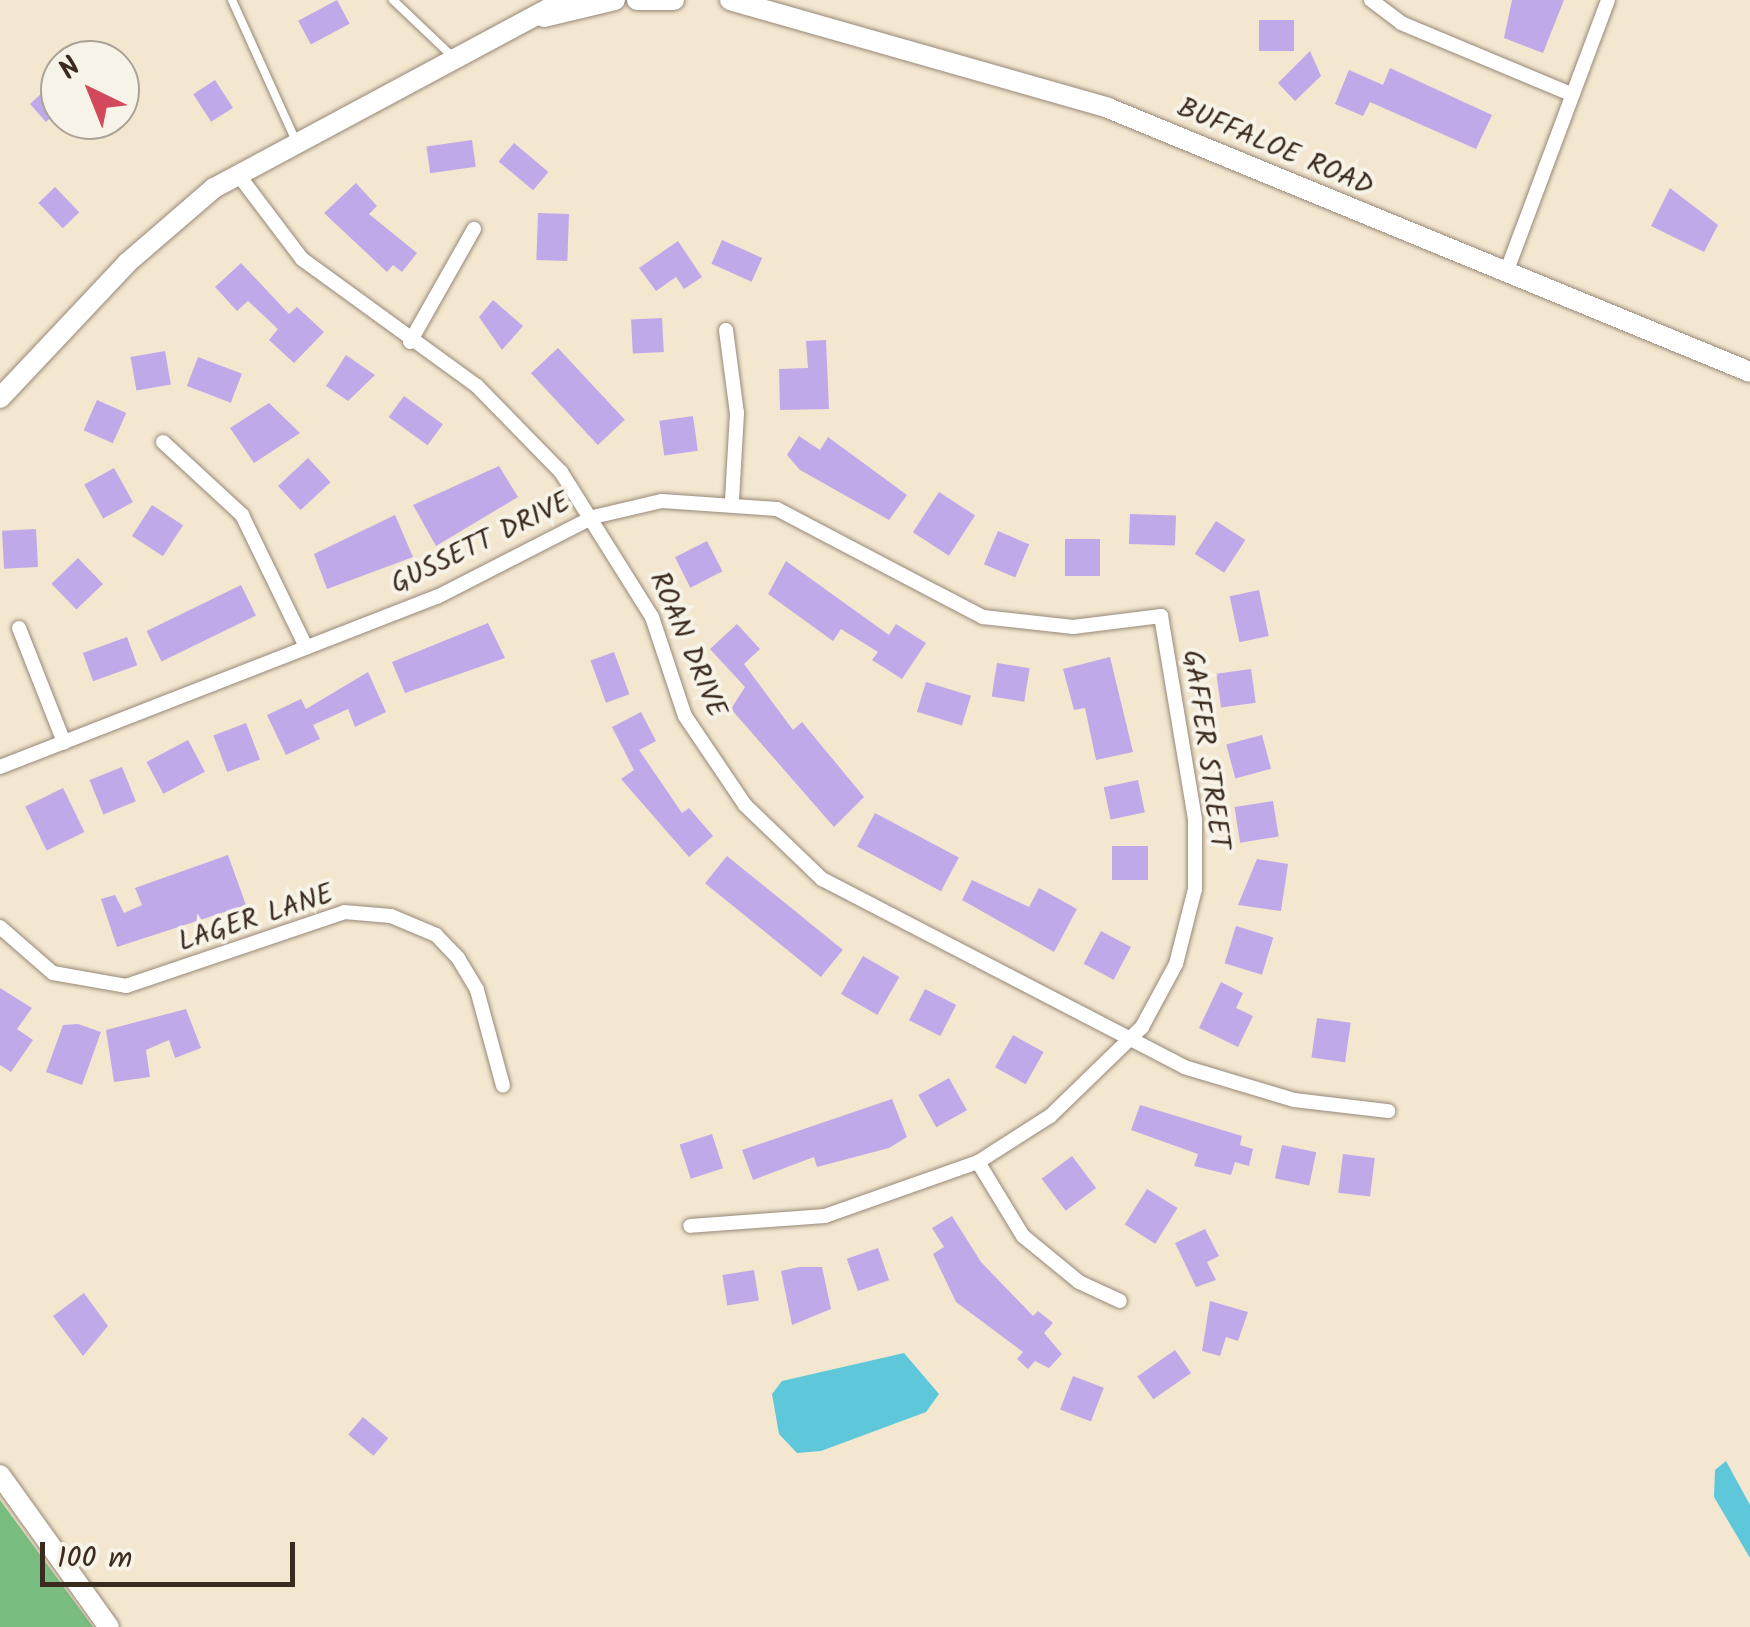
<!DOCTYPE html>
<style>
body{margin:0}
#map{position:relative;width:1750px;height:1627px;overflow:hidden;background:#f3e7d0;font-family:Kalam,sans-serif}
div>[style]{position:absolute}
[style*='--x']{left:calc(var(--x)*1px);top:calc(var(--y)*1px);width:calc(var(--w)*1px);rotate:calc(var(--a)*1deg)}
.forest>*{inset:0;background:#7abd80}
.water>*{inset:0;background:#5ec7da}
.building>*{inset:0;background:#c0a9e8;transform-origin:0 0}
.roads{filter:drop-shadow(0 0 2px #978877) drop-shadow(0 0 2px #978877)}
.lane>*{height:8px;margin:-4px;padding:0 4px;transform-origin:4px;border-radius:4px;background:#fff}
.street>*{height:14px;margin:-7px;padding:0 7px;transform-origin:7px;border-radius:7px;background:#fff}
.secondary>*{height:20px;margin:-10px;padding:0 10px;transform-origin:10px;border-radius:10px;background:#fff}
span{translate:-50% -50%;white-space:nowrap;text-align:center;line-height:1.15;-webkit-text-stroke:8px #f7f3e8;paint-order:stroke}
.street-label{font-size:28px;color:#3b2a1e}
.north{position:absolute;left:40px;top:40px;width:100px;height:100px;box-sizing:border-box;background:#f7f3e8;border:2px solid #aca397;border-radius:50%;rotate:317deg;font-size:28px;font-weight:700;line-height:40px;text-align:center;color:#3b2a1e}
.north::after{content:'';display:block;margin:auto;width:35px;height:45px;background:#d1495b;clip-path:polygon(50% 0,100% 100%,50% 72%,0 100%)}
.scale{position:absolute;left:40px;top:1542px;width:255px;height:45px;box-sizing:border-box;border:5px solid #3b2a1e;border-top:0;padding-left:12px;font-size:30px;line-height:35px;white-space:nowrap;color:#3b2a1e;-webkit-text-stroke:8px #f7f3e8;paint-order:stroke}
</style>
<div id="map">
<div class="forest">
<div style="clip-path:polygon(0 1500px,93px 1627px,0 1627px)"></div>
</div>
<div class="water">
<div style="clip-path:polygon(904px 1353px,939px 1394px,926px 1412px,821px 1451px,797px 1453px,779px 1434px,772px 1394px,782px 1381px)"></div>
<div style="clip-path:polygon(1726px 1461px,1750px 1505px,1750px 1558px,1714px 1497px,1715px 1470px)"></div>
</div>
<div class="building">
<div style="left:337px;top:0;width:27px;height:44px;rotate:62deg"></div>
<div style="clip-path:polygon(1512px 0,1564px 0,1543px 53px,1504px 38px)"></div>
<div style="left:1259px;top:20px;width:35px;height:31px"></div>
<div style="clip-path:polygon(1310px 51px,1321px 76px,1295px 101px,1278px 83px)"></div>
<div style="clip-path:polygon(1390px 68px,1492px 115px,1476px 149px,1370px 102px,1363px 116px,1335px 104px,1349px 70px,1383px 85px)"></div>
<div style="clip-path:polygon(60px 76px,60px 108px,46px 122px,30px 104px)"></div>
<div style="left:215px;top:80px;width:33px;height:26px;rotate:57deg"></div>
<div style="left:472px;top:140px;width:27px;height:46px;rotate:82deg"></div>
<div style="left:514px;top:143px;width:45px;height:24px;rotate:40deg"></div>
<div style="clip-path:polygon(356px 183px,377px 206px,369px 214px,417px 253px,402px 272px,393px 265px,387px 272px,324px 213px)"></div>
<div style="left:55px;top:187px;width:35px;height:23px;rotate:46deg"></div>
<div style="clip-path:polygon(1670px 188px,1718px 225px,1704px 252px,1651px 226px)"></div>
<div style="left:538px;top:213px;width:31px;height:47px;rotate:2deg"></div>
<div style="left:722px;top:240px;width:44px;height:26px;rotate:24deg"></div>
<div style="clip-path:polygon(678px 241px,702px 277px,684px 289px,676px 277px,656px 291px,639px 268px)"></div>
<div style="clip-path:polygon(241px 263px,289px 314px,297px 307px,324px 332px,294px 363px,269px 340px,278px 329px,248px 301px,237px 311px,215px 287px)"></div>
<div style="clip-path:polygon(493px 300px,523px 326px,502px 350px,479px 317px)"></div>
<div style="left:662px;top:318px;width:34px;height:31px;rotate:87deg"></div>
<div style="clip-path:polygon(826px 340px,829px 409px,780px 410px,779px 369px,808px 368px,806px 341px)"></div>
<div style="left:558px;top:348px;width:98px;height:37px;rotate:47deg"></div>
<div style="left:165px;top:351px;width:34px;height:35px;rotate:80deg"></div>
<div style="clip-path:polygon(346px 355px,375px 375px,348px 401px,326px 386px)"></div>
<div style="left:198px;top:357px;width:47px;height:31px;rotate:21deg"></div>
<div style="left:404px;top:396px;width:48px;height:26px;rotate:36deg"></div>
<div style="left:97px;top:400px;width:32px;height:33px;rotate:24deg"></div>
<div style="clip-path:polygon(269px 403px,300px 433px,254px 463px,230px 428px)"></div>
<div style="left:693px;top:416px;width:35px;height:34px;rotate:82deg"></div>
<div style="clip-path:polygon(799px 436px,820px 450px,828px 437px,907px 495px,889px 520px,800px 470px,787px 455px)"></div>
<div style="left:308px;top:458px;width:33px;height:41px;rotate:47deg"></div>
<div style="clip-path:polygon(499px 466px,518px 497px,436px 546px,413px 505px)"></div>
<div style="left:114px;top:468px;width:39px;height:34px;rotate:61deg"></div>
<div style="left:939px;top:492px;width:43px;height:48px;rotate:33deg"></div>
<div style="left:152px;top:505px;width:37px;height:37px;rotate:33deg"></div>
<div style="left:1130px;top:514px;width:46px;height:30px;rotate:2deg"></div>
<div style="clip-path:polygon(395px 515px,413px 557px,327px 589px,314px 554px)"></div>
<div style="left:1216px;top:521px;width:35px;height:39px;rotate:33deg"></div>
<div style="left:36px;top:529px;width:38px;height:34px;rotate:87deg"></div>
<div style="left:998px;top:531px;width:34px;height:36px;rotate:23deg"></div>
<div style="left:1100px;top:539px;width:37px;height:35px;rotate:90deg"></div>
<div style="left:707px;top:541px;width:34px;height:36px;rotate:63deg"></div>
<div style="left:78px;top:558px;width:36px;height:37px;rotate:46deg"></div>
<div style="clip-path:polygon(786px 561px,889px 635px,896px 624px,926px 643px,902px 679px,872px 660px,878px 652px,841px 629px,833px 641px,768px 594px)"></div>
<div style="left:241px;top:585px;width:34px;height:105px;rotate:64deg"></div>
<div style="left:1259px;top:590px;width:47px;height:30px;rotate:78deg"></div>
<div style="clip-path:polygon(488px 623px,505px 658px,405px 693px,392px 662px)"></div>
<div style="clip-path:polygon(737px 624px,760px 649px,744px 664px,793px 730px,802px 722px,864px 797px,834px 827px,731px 709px,745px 687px,710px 649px)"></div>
<div style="left:127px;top:637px;width:30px;height:47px;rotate:70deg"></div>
<div style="left:614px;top:652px;width:45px;height:25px;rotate:70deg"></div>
<div style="clip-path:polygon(1110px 657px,1133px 752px,1096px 760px,1085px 708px,1074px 710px,1063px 669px)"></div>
<div style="left:997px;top:663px;width:33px;height:34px;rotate:9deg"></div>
<div style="left:1251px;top:669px;width:34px;height:35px;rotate:82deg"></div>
<div style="clip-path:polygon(368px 672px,386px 712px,355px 727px,348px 709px,313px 725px,320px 739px,286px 755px,267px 715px,301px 699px,306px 709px)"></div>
<div style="left:926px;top:682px;width:47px;height:31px;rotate:17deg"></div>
<div style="clip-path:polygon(641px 712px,656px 741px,639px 750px,682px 813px,689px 808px,713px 836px,689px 857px,621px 779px,634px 770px,612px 727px)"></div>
<div style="left:246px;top:723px;width:39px;height:35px;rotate:69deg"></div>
<div style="left:1262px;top:735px;width:35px;height:37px;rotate:75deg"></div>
<div style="left:188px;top:740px;width:36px;height:47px;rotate:62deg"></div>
<div style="left:122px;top:767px;width:37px;height:35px;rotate:68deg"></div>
<div style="left:1138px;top:780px;width:33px;height:35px;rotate:78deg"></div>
<div style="left:63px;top:788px;width:49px;height:42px;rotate:64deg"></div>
<div style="left:1273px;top:801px;width:36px;height:39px;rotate:81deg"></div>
<div style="left:875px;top:813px;width:95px;height:38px;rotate:28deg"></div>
<div style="left:1112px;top:846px;width:36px;height:34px"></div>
<div style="clip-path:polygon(228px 855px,246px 905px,117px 947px,101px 899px,115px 895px,124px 913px,142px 905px,135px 888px)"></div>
<div style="left:727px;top:856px;width:149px;height:35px;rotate:39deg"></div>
<div style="clip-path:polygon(1257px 859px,1288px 864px,1281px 911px,1238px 905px)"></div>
<div style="clip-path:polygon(972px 880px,1029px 907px,1039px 888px,1077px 909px,1054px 952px,962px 900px)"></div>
<div style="left:1236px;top:926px;width:39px;height:39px;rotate:17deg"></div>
<div style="left:1101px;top:931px;width:34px;height:37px;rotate:28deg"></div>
<div style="left:863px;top:956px;width:42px;height:44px;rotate:30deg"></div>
<div style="clip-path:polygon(1221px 982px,1243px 993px,1236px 1008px,1253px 1016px,1238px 1047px,1199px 1028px)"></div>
<div style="clip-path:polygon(0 988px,32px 1008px,17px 1029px,33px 1040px,11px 1072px,0 1065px)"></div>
<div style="left:925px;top:989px;width:35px;height:35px;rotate:27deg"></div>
<div style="clip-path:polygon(186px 1009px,201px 1048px,175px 1058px,169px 1040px,146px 1050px,150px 1077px,114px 1082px,106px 1030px)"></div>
<div style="left:1317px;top:1018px;width:34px;height:40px;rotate:8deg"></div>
<div style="clip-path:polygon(78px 1024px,101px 1032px,82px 1085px,46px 1072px,63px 1025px)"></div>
<div style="left:1013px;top:1035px;width:35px;height:37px;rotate:29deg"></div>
<div style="left:949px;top:1078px;width:37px;height:35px;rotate:61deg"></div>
<div style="clip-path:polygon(892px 1099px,907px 1137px,889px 1148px,817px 1167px,814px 1157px,753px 1180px,742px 1150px)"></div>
<div style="clip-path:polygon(1140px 1105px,1242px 1136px,1240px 1145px,1253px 1149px,1249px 1166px,1235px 1162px,1231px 1175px,1194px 1166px,1198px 1154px,1131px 1130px)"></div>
<div style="left:712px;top:1134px;width:36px;height:34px;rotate:72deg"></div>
<div style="left:1282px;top:1145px;width:35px;height:34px;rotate:12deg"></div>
<div style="left:1343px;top:1154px;width:32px;height:39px;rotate:7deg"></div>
<div style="left:1072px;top:1156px;width:40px;height:38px;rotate:53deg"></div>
<div style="left:1147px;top:1189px;width:36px;height:42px;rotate:32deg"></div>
<div style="clip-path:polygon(952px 1216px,981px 1262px,1033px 1316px,1038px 1311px,1053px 1323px,1044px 1333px,1062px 1354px,1049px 1368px,1035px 1361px,1028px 1369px,1017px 1359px,1023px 1352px,956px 1302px,933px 1254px,944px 1247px,932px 1228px)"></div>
<div style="clip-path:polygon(1205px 1229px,1219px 1256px,1207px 1262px,1216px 1280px,1196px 1287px,1175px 1243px)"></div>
<div style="left:878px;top:1248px;width:34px;height:33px;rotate:71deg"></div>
<div style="clip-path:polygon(799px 1267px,822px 1267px,831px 1309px,792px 1325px,781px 1271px)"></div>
<div style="left:754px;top:1270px;width:31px;height:32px;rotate:81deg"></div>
<div style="clip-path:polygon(84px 1293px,108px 1326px,83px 1356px,53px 1316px)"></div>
<div style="clip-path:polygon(1210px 1301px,1248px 1312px,1238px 1341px,1226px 1337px,1220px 1356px,1202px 1351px)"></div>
<div style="left:1175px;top:1350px;width:28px;height:46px;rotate:55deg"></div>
<div style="left:1073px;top:1376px;width:33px;height:36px;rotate:21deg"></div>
<div style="left:363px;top:1417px;width:33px;height:23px;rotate:40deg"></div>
</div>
<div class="roads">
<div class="lane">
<div style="--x:232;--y:0;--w:153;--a:65.6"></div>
<div style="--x:393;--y:0;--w:84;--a:43.6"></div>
</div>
<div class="street">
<div style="--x:1371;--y:0;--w:38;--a:37"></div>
<div style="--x:1401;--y:23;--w:186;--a:22.7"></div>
<div style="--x:237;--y:173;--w:108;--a:52.9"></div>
<div style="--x:302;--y:259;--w:216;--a:36"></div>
<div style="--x:477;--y:386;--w:120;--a:45.7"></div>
<div style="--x:561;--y:472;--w:171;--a:57.9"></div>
<div style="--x:652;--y:617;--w:104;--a:71.6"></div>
<div style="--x:685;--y:716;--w:107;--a:56"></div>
<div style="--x:745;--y:805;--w:107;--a:43.9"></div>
<div style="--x:822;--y:879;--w:408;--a:27.4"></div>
<div style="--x:1184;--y:1067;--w:115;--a:16.7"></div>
<div style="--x:1294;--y:1100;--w:95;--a:6.7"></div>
<div style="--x:1506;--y:273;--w:291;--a:-69.5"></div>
<div style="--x:726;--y:330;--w:84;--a:82.5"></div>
<div style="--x:737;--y:413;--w:86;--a:93.3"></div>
<div style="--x:410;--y:342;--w:130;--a:-60.5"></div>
<div style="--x:163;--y:442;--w:108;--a:42.7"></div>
<div style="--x:242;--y:515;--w:147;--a:64.1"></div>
<div style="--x:19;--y:628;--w:123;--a:68.5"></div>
<div style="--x:0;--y:767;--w:469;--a:-21.3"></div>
<div style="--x:437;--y:597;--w:175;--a:-27.1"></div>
<div style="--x:593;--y:517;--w:71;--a:-13.1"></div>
<div style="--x:662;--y:501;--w:115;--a:4"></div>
<div style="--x:777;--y:509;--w:233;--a:27.7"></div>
<div style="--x:983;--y:617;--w:91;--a:6.3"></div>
<div style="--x:1073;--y:627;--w:89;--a:-7.1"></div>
<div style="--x:1161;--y:616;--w:207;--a:80.5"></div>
<div style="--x:1195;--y:820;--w:69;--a:90"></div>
<div style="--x:1195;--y:889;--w:77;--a:104.2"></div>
<div style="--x:1176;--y:964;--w:72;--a:118.4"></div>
<div style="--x:1142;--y:1027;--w:128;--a:135.9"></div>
<div style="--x:1050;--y:1116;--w:85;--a:147.4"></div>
<div style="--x:978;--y:1162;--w:162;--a:160.6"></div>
<div style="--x:825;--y:1216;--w:135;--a:175.8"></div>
<div style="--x:0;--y:927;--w:70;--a:41"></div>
<div style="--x:53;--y:973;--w:74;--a:10.1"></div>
<div style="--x:126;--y:986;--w:230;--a:-18.7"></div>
<div style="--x:344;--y:912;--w:47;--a:4.9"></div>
<div style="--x:391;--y:916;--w:49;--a:22.9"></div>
<div style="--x:436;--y:935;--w:32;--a:46"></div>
<div style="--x:458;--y:958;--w:37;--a:59"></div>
<div style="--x:477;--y:990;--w:99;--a:74.8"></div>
<div style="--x:978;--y:1162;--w:87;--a:58.7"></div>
<div style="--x:1023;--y:1236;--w:72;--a:39.4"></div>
<div style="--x:1079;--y:1282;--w:45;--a:24.9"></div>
</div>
<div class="secondary">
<div style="--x:637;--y:0;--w:37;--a:0"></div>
<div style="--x:730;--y:0;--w:393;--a:15.9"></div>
<div style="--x:1108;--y:108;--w:694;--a:22.35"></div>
<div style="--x:544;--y:17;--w:73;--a:-13.5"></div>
<div style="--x:0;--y:398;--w:185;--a:-46.7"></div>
<div style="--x:127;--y:263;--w:115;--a:-40.8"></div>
<div style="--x:214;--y:188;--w:397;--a:-28.2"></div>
<div style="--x:0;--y:1475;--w:187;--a:54.4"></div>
</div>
</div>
<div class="street-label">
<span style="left:1275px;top:148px;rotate:23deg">BUFFALOE ROAD</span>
<span style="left:481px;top:544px;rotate:-26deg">GUSSETT DRIVE</span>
<span style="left:687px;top:645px;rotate:67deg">ROAN DRIVE</span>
<span style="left:1205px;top:750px;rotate:82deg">GAFFER STREET</span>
<span style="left:256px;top:919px;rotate:-18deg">LAGER LANE</span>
</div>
<div class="north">N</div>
<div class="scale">100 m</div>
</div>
